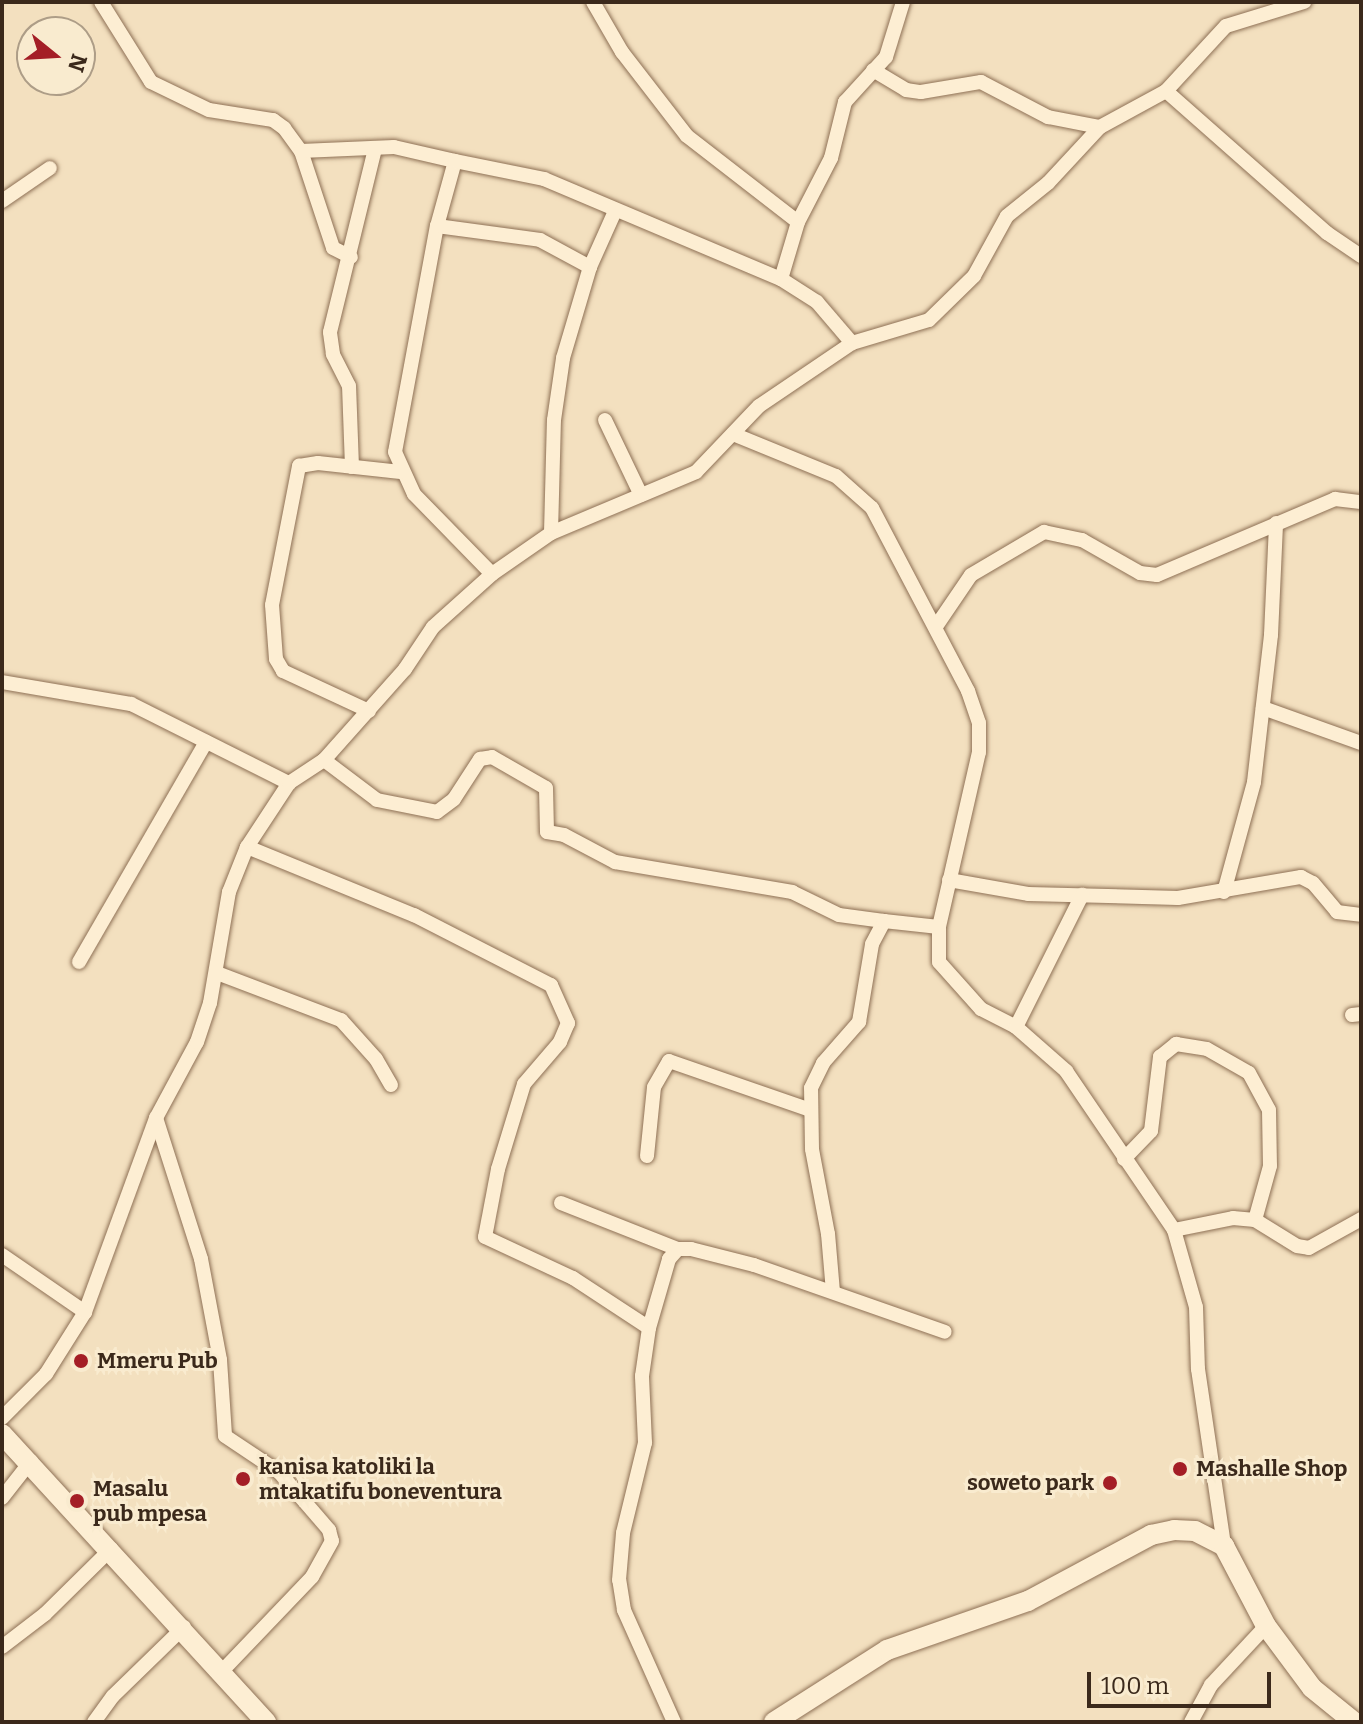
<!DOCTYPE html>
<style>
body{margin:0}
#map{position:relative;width:1363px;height:1724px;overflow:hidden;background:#f3e0bf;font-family:Bitter,serif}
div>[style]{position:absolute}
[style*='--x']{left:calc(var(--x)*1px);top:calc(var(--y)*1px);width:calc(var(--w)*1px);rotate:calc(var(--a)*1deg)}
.roads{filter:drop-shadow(0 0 2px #8e7055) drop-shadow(0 0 2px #8e7055)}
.street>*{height:14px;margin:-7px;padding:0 7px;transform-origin:7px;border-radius:7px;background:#fdeed3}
.secondary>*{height:20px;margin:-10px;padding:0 10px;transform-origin:10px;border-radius:10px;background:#fdeed3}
.dots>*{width:22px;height:22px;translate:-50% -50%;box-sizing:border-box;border:4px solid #f9ebcf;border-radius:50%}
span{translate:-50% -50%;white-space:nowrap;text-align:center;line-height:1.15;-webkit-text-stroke:6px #f9ebcf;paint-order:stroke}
.poi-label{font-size:22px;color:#3b291b;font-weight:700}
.left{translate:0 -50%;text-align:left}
.right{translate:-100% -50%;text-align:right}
.frame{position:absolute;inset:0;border:4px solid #3b291b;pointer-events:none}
.north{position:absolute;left:16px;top:16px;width:80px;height:80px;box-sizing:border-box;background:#f9ebcf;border:2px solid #ad9d87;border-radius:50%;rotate:108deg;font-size:22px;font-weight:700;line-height:32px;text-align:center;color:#3b291b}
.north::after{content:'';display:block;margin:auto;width:28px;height:36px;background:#a41e26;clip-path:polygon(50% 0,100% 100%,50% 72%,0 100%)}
.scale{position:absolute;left:1087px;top:1672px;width:184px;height:36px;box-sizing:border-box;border:4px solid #3b291b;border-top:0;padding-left:10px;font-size:24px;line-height:28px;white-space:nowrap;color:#3b291b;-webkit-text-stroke:6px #f9ebcf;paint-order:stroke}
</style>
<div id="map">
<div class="roads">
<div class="street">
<div style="--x:101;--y:2;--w:94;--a:58"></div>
<div style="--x:151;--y:82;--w:64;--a:25.8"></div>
<div style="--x:209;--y:110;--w:65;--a:8.9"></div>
<div style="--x:273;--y:120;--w:14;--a:36"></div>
<div style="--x:284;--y:128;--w:29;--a:54"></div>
<div style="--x:301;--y:151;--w:102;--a:71.7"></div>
<div style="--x:333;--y:248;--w:20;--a:27"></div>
<div style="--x:593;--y:2;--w:58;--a:59.9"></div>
<div style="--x:622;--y:52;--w:106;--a:52.3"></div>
<div style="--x:687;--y:136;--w:140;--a:37.8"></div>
<div style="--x:873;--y:70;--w:39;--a:31"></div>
<div style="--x:906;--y:90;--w:15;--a:8"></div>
<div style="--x:921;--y:92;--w:61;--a:-9.5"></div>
<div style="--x:981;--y:82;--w:76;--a:27.6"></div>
<div style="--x:1048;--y:117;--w:53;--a:10.9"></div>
<div style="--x:1166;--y:91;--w:215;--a:41.4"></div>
<div style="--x:1327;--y:233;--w:41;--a:34.1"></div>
<div style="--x:301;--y:151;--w:93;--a:-2.5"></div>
<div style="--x:394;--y:147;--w:63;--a:12.9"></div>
<div style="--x:2;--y:201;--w:58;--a:-34.5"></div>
<div style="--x:437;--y:226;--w:104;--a:7.7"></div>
<div style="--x:540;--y:240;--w:57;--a:28.4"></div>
<div style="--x:781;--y:279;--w:59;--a:-73.4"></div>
<div style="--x:798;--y:222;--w:72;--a:-62.7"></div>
<div style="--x:831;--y:158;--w:58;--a:-76"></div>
<div style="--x:845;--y:102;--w:61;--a:-47.7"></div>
<div style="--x:886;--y:57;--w:58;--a:-72.8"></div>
<div style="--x:605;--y:420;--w:83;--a:64.4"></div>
<div style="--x:733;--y:434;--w:111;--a:22.2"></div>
<div style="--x:836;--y:476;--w:48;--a:41.6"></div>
<div style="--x:872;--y:508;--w:207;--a:62.3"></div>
<div style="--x:968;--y:691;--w:34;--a:71"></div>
<div style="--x:979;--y:723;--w:29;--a:90"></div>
<div style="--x:979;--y:752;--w:180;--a:102.9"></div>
<div style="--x:939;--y:927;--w:35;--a:90"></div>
<div style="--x:939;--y:962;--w:63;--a:48.2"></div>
<div style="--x:981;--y:1009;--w:39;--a:27"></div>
<div style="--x:1016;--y:1027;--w:67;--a:41.3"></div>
<div style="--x:1066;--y:1071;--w:192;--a:55.8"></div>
<div style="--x:1174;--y:1230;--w:80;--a:74.1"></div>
<div style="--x:1196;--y:1307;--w:62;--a:88.2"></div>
<div style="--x:1198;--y:1369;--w:179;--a:81.6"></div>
<div style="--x:352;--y:467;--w:81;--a:-92.1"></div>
<div style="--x:349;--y:386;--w:36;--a:-117"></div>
<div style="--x:333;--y:354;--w:22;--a:-98"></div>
<div style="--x:330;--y:332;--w:188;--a:-76.2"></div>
<div style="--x:551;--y:533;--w:113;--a:-88.5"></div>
<div style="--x:554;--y:420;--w:63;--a:-81.7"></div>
<div style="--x:563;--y:358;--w:95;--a:-73.5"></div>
<div style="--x:590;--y:267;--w:61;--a:-65.9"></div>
<div style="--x:492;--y:574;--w:112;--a:-134.3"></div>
<div style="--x:414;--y:494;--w:46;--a:-114.3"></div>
<div style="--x:395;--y:452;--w:230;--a:-79.5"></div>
<div style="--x:437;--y:226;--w:67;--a:-74.5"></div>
<div style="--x:455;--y:161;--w:91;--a:11.4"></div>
<div style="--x:544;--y:179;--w:257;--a:22.9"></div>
<div style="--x:781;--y:279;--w:43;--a:32.6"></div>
<div style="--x:817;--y:302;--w:54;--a:49.5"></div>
<div style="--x:937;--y:625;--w:60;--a:-55.8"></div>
<div style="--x:971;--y:575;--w:85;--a:-30.5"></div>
<div style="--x:1044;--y:532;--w:39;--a:12"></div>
<div style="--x:1082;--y:540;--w:67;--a:29.6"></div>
<div style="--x:1140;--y:573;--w:17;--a:7"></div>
<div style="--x:1157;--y:575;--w:194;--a:-23.1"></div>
<div style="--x:1335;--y:499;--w:26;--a:7"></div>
<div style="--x:2;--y:682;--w:131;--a:9.7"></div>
<div style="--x:131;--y:704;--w:177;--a:26.6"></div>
<div style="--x:1263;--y:708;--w:104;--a:19.7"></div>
<div style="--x:369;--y:711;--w:95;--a:-155.1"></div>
<div style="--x:283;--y:671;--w:14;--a:-120"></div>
<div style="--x:276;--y:659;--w:54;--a:-94.2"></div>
<div style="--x:272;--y:605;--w:142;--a:-79"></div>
<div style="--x:299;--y:466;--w:19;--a:-9"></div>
<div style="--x:318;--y:463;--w:83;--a:6.2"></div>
<div style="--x:324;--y:760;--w:66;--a:37"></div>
<div style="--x:377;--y:800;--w:61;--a:11.3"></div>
<div style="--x:437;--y:812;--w:21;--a:-37"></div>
<div style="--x:454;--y:799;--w:48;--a:-57"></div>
<div style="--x:480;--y:759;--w:12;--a:-9"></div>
<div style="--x:492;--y:757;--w:62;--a:29.9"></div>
<div style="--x:546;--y:788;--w:44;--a:88.7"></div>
<div style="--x:547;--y:832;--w:17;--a:10"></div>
<div style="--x:564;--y:835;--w:58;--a:27.9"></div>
<div style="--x:615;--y:862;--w:180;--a:9.6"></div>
<div style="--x:792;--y:892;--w:52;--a:26.1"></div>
<div style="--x:839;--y:915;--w:45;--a:7.6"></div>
<div style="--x:247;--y:847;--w:180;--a:22.2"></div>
<div style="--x:414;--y:915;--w:154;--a:27.1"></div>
<div style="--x:551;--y:985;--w:42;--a:65.9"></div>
<div style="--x:568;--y:1023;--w:21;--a:113"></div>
<div style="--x:560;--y:1042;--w:55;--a:130.6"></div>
<div style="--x:524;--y:1084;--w:89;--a:107"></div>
<div style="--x:498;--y:1169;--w:69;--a:100.8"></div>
<div style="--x:485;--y:1237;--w:97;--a:25"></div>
<div style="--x:573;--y:1278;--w:91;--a:33.3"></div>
<div style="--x:949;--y:880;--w:80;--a:10"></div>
<div style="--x:1028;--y:894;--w:150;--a:1.5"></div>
<div style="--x:1178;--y:898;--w:125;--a:-9.7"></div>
<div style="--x:1301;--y:877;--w:13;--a:27"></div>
<div style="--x:1313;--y:883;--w:38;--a:50"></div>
<div style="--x:1337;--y:912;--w:24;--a:7"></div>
<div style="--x:1224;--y:892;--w:114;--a:-74.7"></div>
<div style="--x:1254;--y:782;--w:148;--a:-83.4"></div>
<div style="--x:1271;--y:635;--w:112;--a:-87.4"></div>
<div style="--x:79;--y:962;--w:254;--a:-60"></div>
<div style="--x:217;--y:973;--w:133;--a:20.8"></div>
<div style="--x:341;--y:1020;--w:52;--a:48.1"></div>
<div style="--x:376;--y:1059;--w:30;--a:60"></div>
<div style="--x:1352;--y:1015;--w:9;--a:-6"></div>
<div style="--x:1016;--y:1027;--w:148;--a:-63.4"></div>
<div style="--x:156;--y:1118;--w:148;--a:72.3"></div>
<div style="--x:201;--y:1259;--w:103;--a:79.3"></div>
<div style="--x:220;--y:1360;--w:76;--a:86.2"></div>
<div style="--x:225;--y:1436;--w:65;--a:33.7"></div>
<div style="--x:279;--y:1472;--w:77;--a:49.2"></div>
<div style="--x:329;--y:1530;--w:11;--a:75"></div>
<div style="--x:332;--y:1541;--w:41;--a:119.1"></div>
<div style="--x:312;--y:1577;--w:129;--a:133.7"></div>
<div style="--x:647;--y:1156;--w:69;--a:-84.2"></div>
<div style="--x:654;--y:1087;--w:30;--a:-60"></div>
<div style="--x:669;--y:1061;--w:147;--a:19.1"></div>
<div style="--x:1124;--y:1159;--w:39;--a:-46"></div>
<div style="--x:1151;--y:1131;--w:75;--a:-83.1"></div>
<div style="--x:1160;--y:1057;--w:21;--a:-39"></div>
<div style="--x:1176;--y:1044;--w:31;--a:9"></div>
<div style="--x:1207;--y:1049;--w:48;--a:29.7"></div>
<div style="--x:1249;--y:1073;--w:42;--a:61.6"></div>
<div style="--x:1269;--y:1110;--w:56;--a:89"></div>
<div style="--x:1270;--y:1166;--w:56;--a:105.5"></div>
<div style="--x:561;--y:1203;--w:126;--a:21.5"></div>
<div style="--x:1174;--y:1230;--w:60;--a:-11.5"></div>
<div style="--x:1233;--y:1218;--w:22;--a:5"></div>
<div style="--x:1255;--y:1220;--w:49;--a:31.8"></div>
<div style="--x:1297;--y:1246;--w:12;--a:9"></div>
<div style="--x:1309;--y:1248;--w:60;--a:-29.1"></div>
<div style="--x:2;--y:1255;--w:101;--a:34.5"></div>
<div style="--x:833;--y:1292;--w:58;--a:-94.9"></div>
<div style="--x:828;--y:1234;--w:86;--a:-100.7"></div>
<div style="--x:812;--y:1149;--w:61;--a:-90.9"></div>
<div style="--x:811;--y:1088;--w:28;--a:-64"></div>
<div style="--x:823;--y:1063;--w:55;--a:-48.7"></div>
<div style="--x:859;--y:1022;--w:79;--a:-80.5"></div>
<div style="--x:872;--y:944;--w:26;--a:-62"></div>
<div style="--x:884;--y:921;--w:55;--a:6.2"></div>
<div style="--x:2;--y:1418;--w:62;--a:-45"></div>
<div style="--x:46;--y:1374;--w:73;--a:-57.8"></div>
<div style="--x:85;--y:1312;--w:207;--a:-69.9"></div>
<div style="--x:156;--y:1118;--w:86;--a:-61.7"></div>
<div style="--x:197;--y:1042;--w:41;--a:-71.6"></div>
<div style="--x:210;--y:1003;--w:113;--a:-80.3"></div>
<div style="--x:229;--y:892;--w:48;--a:-68.2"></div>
<div style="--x:247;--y:847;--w:77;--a:-56.7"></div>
<div style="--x:289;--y:783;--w:42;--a:-33.3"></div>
<div style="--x:324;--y:760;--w:122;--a:-48.3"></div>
<div style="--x:405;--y:669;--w:50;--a:-56.3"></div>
<div style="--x:433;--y:627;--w:79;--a:-41.9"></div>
<div style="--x:492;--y:574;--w:72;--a:-34.8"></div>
<div style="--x:551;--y:533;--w:157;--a:-22.8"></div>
<div style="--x:696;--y:472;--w:91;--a:-46.3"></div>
<div style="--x:759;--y:406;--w:112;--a:-34.1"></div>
<div style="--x:852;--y:343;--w:80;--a:-16.6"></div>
<div style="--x:929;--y:320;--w:63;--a:-44.4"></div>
<div style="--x:974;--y:276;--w:68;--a:-61.2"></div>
<div style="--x:1007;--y:216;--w:53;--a:-38.8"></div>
<div style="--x:1048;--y:183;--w:76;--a:-47.1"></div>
<div style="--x:1100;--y:127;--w:75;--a:-28.6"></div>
<div style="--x:1166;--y:91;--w:88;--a:-47.3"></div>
<div style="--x:1226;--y:26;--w:82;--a:-17.1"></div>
<div style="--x:2;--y:1498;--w:47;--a:-51.9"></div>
<div style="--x:2;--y:1647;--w:54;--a:-37.5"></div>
<div style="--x:45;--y:1614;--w:93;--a:-44.6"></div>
<div style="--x:94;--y:1722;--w:32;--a:-54"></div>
<div style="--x:113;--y:1696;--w:99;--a:-44.2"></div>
<div style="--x:674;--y:1722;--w:123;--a:-114.1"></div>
<div style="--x:624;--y:1610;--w:30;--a:-99"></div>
<div style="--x:619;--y:1580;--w:47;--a:-85.1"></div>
<div style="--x:623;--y:1533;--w:93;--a:-76.3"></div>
<div style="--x:645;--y:1443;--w:67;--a:-92.6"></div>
<div style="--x:642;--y:1376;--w:49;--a:-81.7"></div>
<div style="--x:649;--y:1328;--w:72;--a:-73.8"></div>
<div style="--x:669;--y:1259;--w:13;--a:-48"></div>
<div style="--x:678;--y:1249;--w:13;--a:0"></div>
<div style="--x:691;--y:1249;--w:65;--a:14.3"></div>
<div style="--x:754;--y:1265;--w:202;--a:19.3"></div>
<div style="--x:1191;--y:1722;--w:42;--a:-61.6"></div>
<div style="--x:1211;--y:1685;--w:81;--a:-47"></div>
</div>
<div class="secondary">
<div style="--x:2;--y:1434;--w:391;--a:47.5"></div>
<div style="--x:774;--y:1722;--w:134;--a:-32.5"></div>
<div style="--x:887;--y:1650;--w:149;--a:-19.2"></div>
<div style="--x:1028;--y:1601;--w:140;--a:-28.2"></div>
<div style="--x:1151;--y:1535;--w:24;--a:-12"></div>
<div style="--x:1174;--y:1530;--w:21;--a:3"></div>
<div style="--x:1195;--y:1531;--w:33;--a:27"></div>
<div style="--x:1224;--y:1546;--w:90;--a:62.3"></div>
<div style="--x:1266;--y:1626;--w:77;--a:53.4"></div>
<div style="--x:1312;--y:1688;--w:54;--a:39"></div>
</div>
</div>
<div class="dots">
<div style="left:81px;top:1361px;background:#a41e26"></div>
<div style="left:1180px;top:1469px;background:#a41e26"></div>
<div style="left:243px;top:1479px;background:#a41e26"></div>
<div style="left:1110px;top:1483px;background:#a41e26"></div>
<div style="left:77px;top:1501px;background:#a41e26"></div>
</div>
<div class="poi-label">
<span class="left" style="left:97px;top:1361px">Mmeru Pub</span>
<span class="left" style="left:259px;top:1479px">kanisa katoliki la<br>mtakatifu boneventura</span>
<span class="left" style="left:1196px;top:1469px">Mashalle Shop</span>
<span class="right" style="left:1094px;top:1483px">soweto park</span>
<span class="left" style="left:93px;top:1501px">Masalu<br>pub mpesa</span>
</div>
<div class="frame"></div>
<div class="north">N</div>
<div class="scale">100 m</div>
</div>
